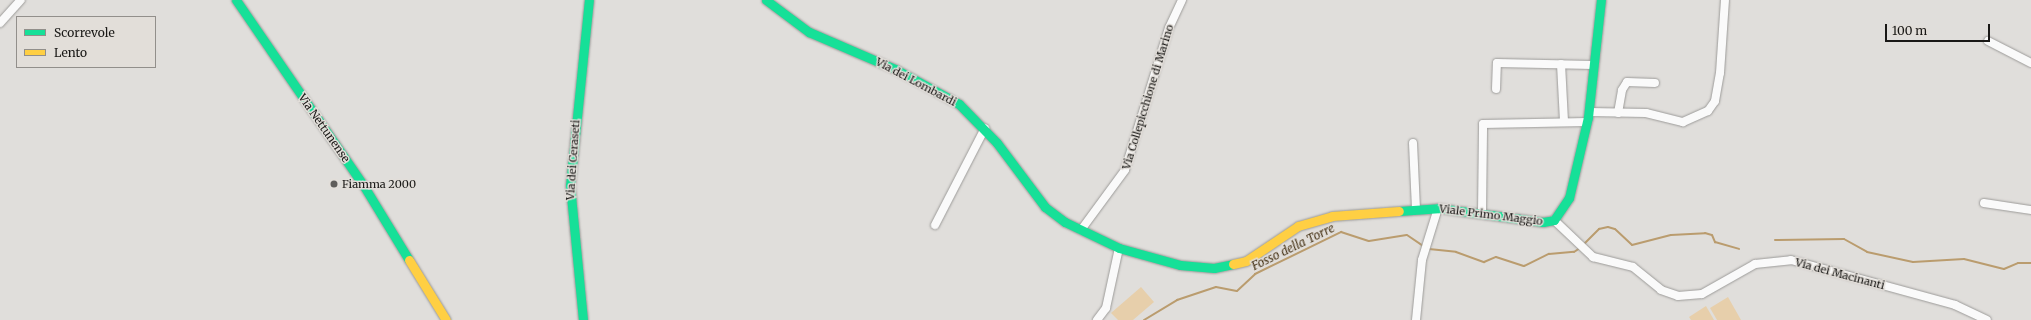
<!DOCTYPE html>
<style>
body{margin:0}
#map{position:relative;width:2031px;height:320px;overflow:hidden;background:#e0dedb;font-family:Merriweather,serif}
div>[style]{position:absolute}
[style*='--x']{left:calc(var(--x)*1px);top:calc(var(--y)*1px);width:calc(var(--w)*1px);rotate:calc(var(--a)*1deg)}
.green>*{inset:0;background:#e7cfab}
.stream>*{height:2px;margin:-1px;padding:0 1px;transform-origin:1px;border-radius:1px;background:#ba9c6e}
.roads{filter:drop-shadow(0 0 1px #9c9b99) drop-shadow(0 0 1px #9c9b99)}
.street>*{height:8px;margin:-4px;padding:0 4px;transform-origin:4px;border-radius:4px;background:#fafafa}
.fast>*{height:9px;margin:-4.5px;padding:0 4.5px;transform-origin:4.5px;border-radius:4.5px;background:#16e098}
.slow>*{height:9px;margin:-4.5px;padding:0 4.5px;transform-origin:4.5px;border-radius:4.5px;background:#ffcf43}
.dots>*{width:11px;height:11px;translate:-50% -50%;box-sizing:border-box;border:2px solid #e2ded9;border-radius:50%}
span{translate:-50% -50%;white-space:nowrap;text-align:center;line-height:1.15;-webkit-text-stroke:3px #e2ded9;paint-order:stroke}
.street-label{font-size:11px;color:#191816}
.poi-label{font-size:11px;color:#191816}
.left{translate:0 -50%;text-align:left}
.water-label{font-size:12px;color:#483519;font-style:italic}
.legend{position:absolute;left:16px;top:16px;width:140px;height:52px;box-sizing:border-box;background:#e2ded9;border:1px solid #928f8b;margin:0;padding:5px 7px;list-style:none;font-size:12px;color:#191816}
.legend li{display:flex;align-items:center;gap:8px;height:20px}
.legend b{width:20px;border:1px solid #928f8b}
.scale{position:absolute;left:1885px;top:24px;width:105px;height:18px;box-sizing:border-box;border:2px solid #191816;border-top:0;padding-left:5px;font-size:12px;line-height:14px;white-space:nowrap;color:#191816;-webkit-text-stroke:3px #e2ded9;paint-order:stroke}
</style>
<div id="map">
<div class="green">
<div style="clip-path:polygon(1141px 287px,1154px 302px,1133px 320px,1118px 320px,1111px 313px)"></div>
<div style="clip-path:polygon(1728px 297px,1741px 320px,1717px 320px,1710px 308px)"></div>
<div style="clip-path:polygon(1706px 306px,1714px 320px,1691px 320px,1689px 317px)"></div>
</div>
<div class="stream">
<div style="--x:1775;--y:240;--w:69;--a:-0.8"></div>
<div style="--x:1844;--y:239;--w:26;--a:29"></div>
<div style="--x:1867;--y:252;--w:47;--a:12.3"></div>
<div style="--x:1913;--y:262;--w:51;--a:-3.4"></div>
<div style="--x:1964;--y:259;--w:41;--a:14"></div>
<div style="--x:2004;--y:269;--w:15;--a:-23"></div>
<div style="--x:2018;--y:263;--w:13;--a:0"></div>
<div style="--x:1583;--y:245;--w:23;--a:-45"></div>
<div style="--x:1599;--y:229;--w:9;--a:-13"></div>
<div style="--x:1608;--y:227;--w:7;--a:16"></div>
<div style="--x:1615;--y:229;--w:23;--a:43"></div>
<div style="--x:1632;--y:245;--w:40;--a:-14.4"></div>
<div style="--x:1671;--y:235;--w:34;--a:-3"></div>
<div style="--x:1705;--y:233;--w:7;--a:16"></div>
<div style="--x:1712;--y:235;--w:8;--a:67"></div>
<div style="--x:1715;--y:242;--w:25;--a:16"></div>
<div style="--x:1429;--y:249;--w:27;--a:6"></div>
<div style="--x:1456;--y:252;--w:30;--a:20"></div>
<div style="--x:1484;--y:262;--w:13;--a:-23"></div>
<div style="--x:1496;--y:257;--w:29;--a:18"></div>
<div style="--x:1524;--y:266;--w:28;--a:-26"></div>
<div style="--x:1549;--y:254;--w:25;--a:-5"></div>
<div style="--x:1574;--y:252;--w:7;--a:-34"></div>
<div style="--x:1144;--y:320;--w:39;--a:-31"></div>
<div style="--x:1177;--y:300;--w:41;--a:-18.4"></div>
<div style="--x:1216;--y:287;--w:21;--a:11"></div>
<div style="--x:1237;--y:291;--w:25;--a:-43"></div>
<div style="--x:1255;--y:274;--w:96;--a:-26"></div>
<div style="--x:1341;--y:232;--w:29;--a:18"></div>
<div style="--x:1369;--y:241;--w:38;--a:-9"></div>
<div style="--x:1407;--y:235;--w:22;--a:34"></div>
</div>
<div class="roads">
<div class="street">
<div style="--x:0;--y:23;--w:31;--a:-48"></div>
<div style="--x:1988;--y:41;--w:48;--a:27.1"></div>
<div style="--x:1561;--y:64;--w:58;--a:87"></div>
<div style="--x:1496;--y:89;--w:26;--a:-88"></div>
<div style="--x:1497;--y:63;--w:96;--a:1.2"></div>
<div style="--x:1589;--y:112;--w:57;--a:1"></div>
<div style="--x:1646;--y:113;--w:38;--a:14"></div>
<div style="--x:1683;--y:122;--w:27;--a:-24"></div>
<div style="--x:1708;--y:111;--w:12;--a:-55"></div>
<div style="--x:1715;--y:101;--w:28;--a:-80"></div>
<div style="--x:1720;--y:73;--w:73;--a:-86.1"></div>
<div style="--x:1618;--y:113;--w:23;--a:-80"></div>
<div style="--x:1622;--y:90;--w:9;--a:-58"></div>
<div style="--x:1627;--y:82;--w:28;--a:2"></div>
<div style="--x:1413;--y:143;--w:67;--a:87.4"></div>
<div style="--x:1984;--y:203;--w:48;--a:8.5"></div>
<div style="--x:1482;--y:212;--w:88;--a:-89.3"></div>
<div style="--x:1483;--y:124;--w:104;--a:-1.1"></div>
<div style="--x:1554;--y:220;--w:54;--a:43.5"></div>
<div style="--x:1593;--y:257;--w:41;--a:14"></div>
<div style="--x:1633;--y:267;--w:36;--a:39"></div>
<div style="--x:1661;--y:290;--w:18;--a:19"></div>
<div style="--x:1678;--y:296;--w:24;--a:-5"></div>
<div style="--x:1702;--y:294;--w:61;--a:-29.5"></div>
<div style="--x:1755;--y:264;--w:36;--a:-6"></div>
<div style="--x:1791;--y:260;--w:170;--a:15.3"></div>
<div style="--x:1955;--y:305;--w:35;--a:25"></div>
<div style="--x:935;--y:225;--w:109;--a:-62.7"></div>
<div style="--x:1081;--y:230;--w:74;--a:-53.7"></div>
<div style="--x:1125;--y:170;--w:149;--a:-72.8"></div>
<div style="--x:1169;--y:28;--w:31;--a:-65"></div>
<div style="--x:1097;--y:320;--w:15;--a:-53"></div>
<div style="--x:1106;--y:308;--w:61;--a:-77.8"></div>
<div style="--x:1416;--y:320;--w:60;--a:-84.3"></div>
<div style="--x:1422;--y:260;--w:54;--a:-72.9"></div>
</div>
<div class="fast">
<div style="--x:236;--y:0;--w:222;--a:55.5"></div>
<div style="--x:362;--y:183;--w:90;--a:58.6"></div>
<div style="--x:766;--y:0;--w:54;--a:36.7"></div>
<div style="--x:809;--y:32;--w:94;--a:23.3"></div>
<div style="--x:895;--y:69;--w:73;--a:28.7"></div>
<div style="--x:959;--y:104;--w:54;--a:45.7"></div>
<div style="--x:997;--y:143;--w:80;--a:53.1"></div>
<div style="--x:1045;--y:207;--w:25;--a:37"></div>
<div style="--x:1065;--y:222;--w:60;--a:25.7"></div>
<div style="--x:1119;--y:248;--w:63;--a:15.6"></div>
<div style="--x:1180;--y:265;--w:34;--a:5"></div>
<div style="--x:1214;--y:268;--w:19;--a:-12"></div>
<div style="--x:1399;--y:211;--w:39;--a:-4"></div>
<div style="--x:1438;--y:208;--w:106;--a:7.6"></div>
<div style="--x:1543;--y:222;--w:11;--a:-10"></div>
<div style="--x:1554;--y:220;--w:27;--a:-56"></div>
<div style="--x:1569;--y:198;--w:83;--a:-76.8"></div>
<div style="--x:1588;--y:117;--w:118;--a:-83.7"></div>
<div style="--x:583;--y:320;--w:135;--a:-95.5"></div>
<div style="--x:570;--y:186;--w:187;--a:-84.2"></div>
</div>
<div class="slow">
<div style="--x:409;--y:260;--w:70;--a:58.3"></div>
<div style="--x:1233;--y:264;--w:13;--a:-13"></div>
<div style="--x:1246;--y:261;--w:63;--a:-33.9"></div>
<div style="--x:1298;--y:226;--w:35;--a:-16"></div>
<div style="--x:1332;--y:216;--w:67;--a:-4.3"></div>
</div>
</div>
<div class="dots">
<div style="left:334px;top:184px;background:#5f5d5b"></div>
</div>
<div class="street-label">
<span style="left:916px;top:82px;rotate:28deg">Via dei Lombardi</span>
<span style="left:1148px;top:97px;rotate:-73deg">Via Collepicchione di Marino</span>
<span style="left:324px;top:128px;rotate:55deg">Via Nettunense</span>
<span style="left:573px;top:160px;rotate:-86deg">Via dei Ceraseti</span>
<span style="left:1491px;top:215px;rotate:7deg">Viale Primo Maggio</span>
<span style="left:1840px;top:274px;rotate:15deg">Via dei Macinanti</span>
</div>
<div class="poi-label">
<span class="left" style="left:342px;top:184px">Fiamma 2000</span>
</div>
<div class="water-label">
<span style="left:1293px;top:247px;rotate:-26deg">Fosso della Torre</span>
</div>
<ul class="legend">
<li><b style="height:5px;background:#16e098"></b>Scorrevole</li>
<li><b style="height:5px;background:#ffcf43"></b>Lento</li>
</ul>
<div class="scale">100 m</div>
</div>
